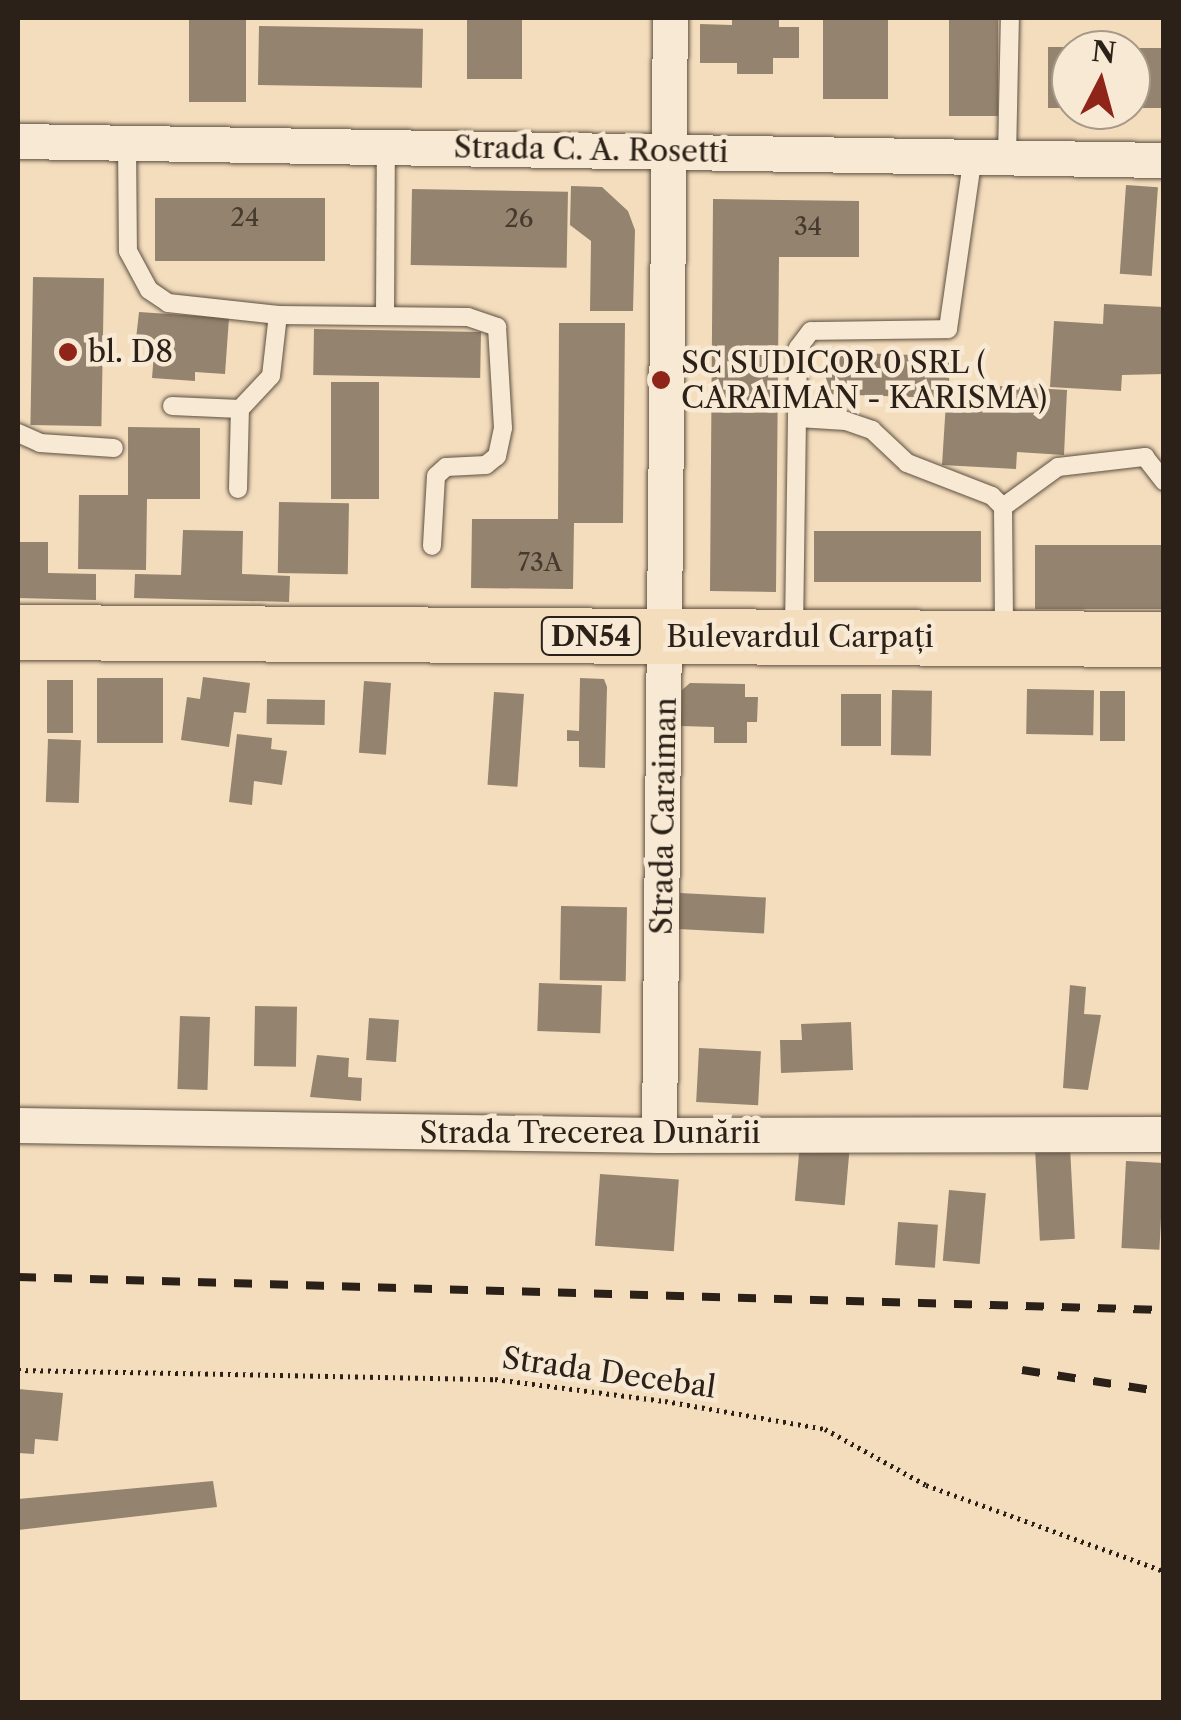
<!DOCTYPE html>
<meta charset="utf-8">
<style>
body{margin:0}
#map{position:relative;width:1181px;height:1720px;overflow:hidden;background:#f4ddbd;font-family:"Libre Caslon Text",serif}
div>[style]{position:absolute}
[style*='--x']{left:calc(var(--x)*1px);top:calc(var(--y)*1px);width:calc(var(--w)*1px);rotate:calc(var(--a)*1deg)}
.building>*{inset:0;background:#94836e;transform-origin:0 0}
.path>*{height:5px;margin-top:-2.5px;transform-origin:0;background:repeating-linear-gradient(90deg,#2b2118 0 2.5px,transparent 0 7.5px)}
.roads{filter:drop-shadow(0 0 2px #5d5041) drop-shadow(0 0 2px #5d5041)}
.service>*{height:18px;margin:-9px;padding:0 9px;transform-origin:9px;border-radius:9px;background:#f8e9d4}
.minor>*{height:35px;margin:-17.5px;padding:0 17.5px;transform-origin:17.5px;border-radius:17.5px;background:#f8e9d4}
.primary>*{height:55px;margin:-27.5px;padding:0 27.5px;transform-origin:27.5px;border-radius:27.5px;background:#f4ddbd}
.rail>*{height:8px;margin-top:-4px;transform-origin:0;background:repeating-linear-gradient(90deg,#2b2118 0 18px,transparent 0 36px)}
.dots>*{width:28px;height:28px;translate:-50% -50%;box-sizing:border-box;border:5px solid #f8e9d4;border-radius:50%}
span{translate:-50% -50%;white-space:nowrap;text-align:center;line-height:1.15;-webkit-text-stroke:9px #f8e9d4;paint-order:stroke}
.number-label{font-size:25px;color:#453a2e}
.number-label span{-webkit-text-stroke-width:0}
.shield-label span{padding:2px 8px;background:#f8e9d4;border:2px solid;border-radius:8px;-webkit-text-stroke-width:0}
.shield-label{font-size:28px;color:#2b2118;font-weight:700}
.street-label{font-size:30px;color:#2b2118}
.poi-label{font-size:30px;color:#2b2118}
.left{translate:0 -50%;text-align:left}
.frame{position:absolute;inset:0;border:20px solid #2b2118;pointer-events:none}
.north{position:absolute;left:1051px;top:30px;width:100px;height:100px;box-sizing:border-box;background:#f8e9d4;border:2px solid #a69989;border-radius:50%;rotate:6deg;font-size:28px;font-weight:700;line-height:40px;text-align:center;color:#2b2118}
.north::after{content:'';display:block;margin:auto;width:35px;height:45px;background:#8f2418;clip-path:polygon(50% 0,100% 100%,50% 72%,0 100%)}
</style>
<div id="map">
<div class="building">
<div style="left:189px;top:18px;width:57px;height:84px"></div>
<div style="left:467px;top:18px;width:55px;height:61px"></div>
<div style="clip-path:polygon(732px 18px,779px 18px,779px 27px,799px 27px,799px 58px,773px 58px,773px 74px,737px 74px,737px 63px,700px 63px,700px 24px,732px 25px)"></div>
<div style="left:823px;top:18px;width:65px;height:81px"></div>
<div style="left:949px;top:18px;width:49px;height:98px"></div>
<div style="left:259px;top:26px;width:164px;height:59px;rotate:1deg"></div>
<div style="left:1048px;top:47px;width:23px;height:61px"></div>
<div style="left:1131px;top:48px;width:33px;height:60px"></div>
<div style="left:1126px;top:185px;width:32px;height:89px;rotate:4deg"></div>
<div style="clip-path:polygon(571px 186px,602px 187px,628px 211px,635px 230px,633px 311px,590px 311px,591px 241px,570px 225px)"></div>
<div style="left:412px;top:189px;width:156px;height:76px;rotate:1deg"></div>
<div style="left:155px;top:198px;width:170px;height:63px"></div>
<div style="clip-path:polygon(713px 199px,859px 201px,859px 257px,779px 257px,776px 592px,710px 591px)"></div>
<div style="left:33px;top:277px;width:71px;height:148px;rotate:1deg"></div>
<div style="clip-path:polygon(1104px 304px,1164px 307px,1164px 374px,1122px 375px,1121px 391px,1050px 387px,1054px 321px,1103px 324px)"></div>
<div style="clip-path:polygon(139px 312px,229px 318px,225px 374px,195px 372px,195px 381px,152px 378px,155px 341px,136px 339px)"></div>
<div style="clip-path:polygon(559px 323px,625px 323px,623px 523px,574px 523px,573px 589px,471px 588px,472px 519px,558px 519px)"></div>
<div style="left:314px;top:329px;width:167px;height:46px;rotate:1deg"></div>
<div style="left:827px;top:352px;width:123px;height:42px;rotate:2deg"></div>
<div style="left:331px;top:382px;width:48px;height:117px"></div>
<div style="clip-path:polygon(1000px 386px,1067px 390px,1064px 455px,1017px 452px,1016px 469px,942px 465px,946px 402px,999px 405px)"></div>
<div style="clip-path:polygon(128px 427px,200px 428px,200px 499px,147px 499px,146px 570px,78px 569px,79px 495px,128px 495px)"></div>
<div style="left:279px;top:502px;width:70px;height:71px;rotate:1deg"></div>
<div style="clip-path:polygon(183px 530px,243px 531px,242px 574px,290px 576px,289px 602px,134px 598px,135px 574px,181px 575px)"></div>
<div style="left:814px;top:531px;width:167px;height:51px"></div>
<div style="clip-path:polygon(18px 542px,48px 542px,48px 573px,96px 574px,96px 600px,18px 598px)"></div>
<div style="left:1035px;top:545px;width:129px;height:64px"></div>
<div style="clip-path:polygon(203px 677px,250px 683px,246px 713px,234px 712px,229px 747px,181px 740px,187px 697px,200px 699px)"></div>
<div style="left:97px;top:678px;width:66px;height:65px"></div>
<div style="clip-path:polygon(580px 678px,604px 679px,607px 687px,605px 768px,579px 767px,579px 741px,567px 741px,567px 730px,579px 731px)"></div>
<div style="left:47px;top:680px;width:26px;height:53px"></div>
<div style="left:364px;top:681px;width:27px;height:72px;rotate:4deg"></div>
<div style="clip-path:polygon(690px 683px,745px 684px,745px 697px,758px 697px,757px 722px,747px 722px,747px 743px,714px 743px,714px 727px,681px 726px,682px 690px)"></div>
<div style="left:1027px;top:689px;width:67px;height:45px;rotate:1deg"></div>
<div style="left:892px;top:690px;width:40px;height:65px;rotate:1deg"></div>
<div style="left:1100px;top:691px;width:25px;height:50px"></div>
<div style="left:494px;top:692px;width:30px;height:93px;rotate:4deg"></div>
<div style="left:841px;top:694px;width:40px;height:52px"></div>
<div style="left:267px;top:699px;width:58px;height:25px;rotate:1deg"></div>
<div style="clip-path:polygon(237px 734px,272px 738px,271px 749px,287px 751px,282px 785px,254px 781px,252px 805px,229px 802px)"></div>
<div style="left:48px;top:739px;width:33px;height:63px;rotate:2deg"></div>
<div style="left:680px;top:893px;width:86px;height:36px;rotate:3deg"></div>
<div style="left:561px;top:906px;width:66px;height:74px;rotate:1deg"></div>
<div style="left:539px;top:983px;width:63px;height:48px;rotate:2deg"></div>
<div style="clip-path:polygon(1070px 985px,1086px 987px,1084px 1014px,1101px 1015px,1088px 1090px,1063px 1088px)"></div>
<div style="left:255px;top:1006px;width:42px;height:60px;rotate:1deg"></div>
<div style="left:180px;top:1016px;width:30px;height:73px;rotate:2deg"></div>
<div style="left:369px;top:1018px;width:30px;height:42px;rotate:4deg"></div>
<div style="clip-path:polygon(851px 1022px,853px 1070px,781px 1073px,780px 1040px,802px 1040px,801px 1024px)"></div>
<div style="left:699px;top:1048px;width:62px;height:54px;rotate:3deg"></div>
<div style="clip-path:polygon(317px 1055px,349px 1058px,348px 1077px,362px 1078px,361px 1101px,310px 1097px)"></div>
<div style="left:800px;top:1142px;width:50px;height:59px;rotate:5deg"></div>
<div style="left:1070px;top:1147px;width:92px;height:35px;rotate:87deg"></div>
<div style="left:1126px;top:1161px;width:38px;height:87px;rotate:3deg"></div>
<div style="left:600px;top:1174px;width:79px;height:72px;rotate:4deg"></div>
<div style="left:949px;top:1190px;width:37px;height:71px;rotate:5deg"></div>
<div style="left:898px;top:1222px;width:40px;height:43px;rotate:4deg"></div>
<div style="clip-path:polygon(18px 1389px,63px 1393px,58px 1441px,35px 1439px,34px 1454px,18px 1453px)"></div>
<div style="clip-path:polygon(213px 1481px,217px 1507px,18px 1530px,18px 1499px)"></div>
</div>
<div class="path">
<div style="--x:18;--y:1370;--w:477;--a:1.1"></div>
<div style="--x:495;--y:1379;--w:171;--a:7.4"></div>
<div style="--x:665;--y:1401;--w:162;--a:9.9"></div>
<div style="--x:825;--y:1429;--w:115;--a:29"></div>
<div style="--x:926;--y:1485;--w:253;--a:19.9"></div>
</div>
<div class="roads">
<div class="service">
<div style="--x:127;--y:143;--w:108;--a:89.5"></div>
<div style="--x:128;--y:251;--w:44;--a:61.7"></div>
<div style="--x:149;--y:290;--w:23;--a:34"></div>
<div style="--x:168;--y:303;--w:111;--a:6.2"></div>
<div style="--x:278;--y:315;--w:190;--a:0.6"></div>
<div style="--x:468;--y:317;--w:31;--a:19"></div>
<div style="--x:497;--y:327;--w:101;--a:86.6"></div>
<div style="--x:503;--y:428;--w:29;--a:102"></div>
<div style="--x:497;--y:456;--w:14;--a:141"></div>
<div style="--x:486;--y:465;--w:40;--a:177.1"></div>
<div style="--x:446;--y:467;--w:13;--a:138"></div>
<div style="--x:436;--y:476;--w:70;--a:93.3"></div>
<div style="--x:1007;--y:157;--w:139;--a:-88.8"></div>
<div style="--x:385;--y:316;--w:169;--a:-89.7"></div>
<div style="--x:172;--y:406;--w:68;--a:2.5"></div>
<div style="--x:798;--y:418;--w:48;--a:3.6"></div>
<div style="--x:846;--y:421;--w:28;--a:19"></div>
<div style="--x:872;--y:430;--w:48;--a:43.3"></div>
<div style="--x:907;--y:463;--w:91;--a:21.2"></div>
<div style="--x:992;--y:496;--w:16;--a:45"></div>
<div style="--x:1003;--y:507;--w:123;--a:89.5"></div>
<div style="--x:18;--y:433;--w:24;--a:24"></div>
<div style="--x:40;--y:443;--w:74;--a:3.9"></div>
<div style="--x:238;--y:489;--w:80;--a:-88.6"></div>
<div style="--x:240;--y:409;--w:45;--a:-46.8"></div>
<div style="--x:271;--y:376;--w:61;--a:-83.5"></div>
<div style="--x:1003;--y:507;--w:68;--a:-36"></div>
<div style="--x:1058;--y:467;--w:88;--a:-6.6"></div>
<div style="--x:1145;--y:457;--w:31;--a:52"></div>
<div style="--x:794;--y:631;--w:283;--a:-89.2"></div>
<div style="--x:798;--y:348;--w:21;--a:-53"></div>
<div style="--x:811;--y:331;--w:137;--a:-0.8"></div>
<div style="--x:948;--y:329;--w:175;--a:-81.8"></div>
</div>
<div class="minor">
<div style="--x:18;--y:141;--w:1146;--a:0.95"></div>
<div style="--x:18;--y:1125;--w:641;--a:0.89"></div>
<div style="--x:659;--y:1135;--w:505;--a:-0.11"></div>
<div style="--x:659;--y:1135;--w:1117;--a:-89.44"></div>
</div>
<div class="primary">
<div style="--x:18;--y:632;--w:1146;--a:0.35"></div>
</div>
</div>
<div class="rail">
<div style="--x:18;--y:1277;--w:1146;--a:1.65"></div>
<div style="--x:1022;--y:1370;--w:144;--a:8.8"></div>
</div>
<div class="dots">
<div style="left:68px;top:352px;background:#8f2418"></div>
<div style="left:661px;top:380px;background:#8f2418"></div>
</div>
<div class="number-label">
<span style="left:245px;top:218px">24</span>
<span style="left:519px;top:219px">26</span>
<span style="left:808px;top:227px">34</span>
<span style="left:540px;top:563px">73A</span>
</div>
<div class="shield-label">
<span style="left:591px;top:636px">DN54</span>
</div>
<div class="street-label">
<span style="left:591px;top:150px;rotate:1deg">Strada C. A. Rosetti</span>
<span style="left:800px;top:637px">Bulevardul Carpați</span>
<span style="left:664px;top:816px;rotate:-89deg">Strada Caraiman</span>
<span style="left:590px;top:1133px">Strada Trecerea Dunării</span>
<span style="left:609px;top:1373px;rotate:8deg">Strada Decebal</span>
</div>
<div class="poi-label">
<span class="left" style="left:88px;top:352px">bl. D8</span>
<span class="left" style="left:681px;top:380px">SC SUDICOR 0 SRL (<br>CARAIMAN - KARISMA)</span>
</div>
<div class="frame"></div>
<div class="north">N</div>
</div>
